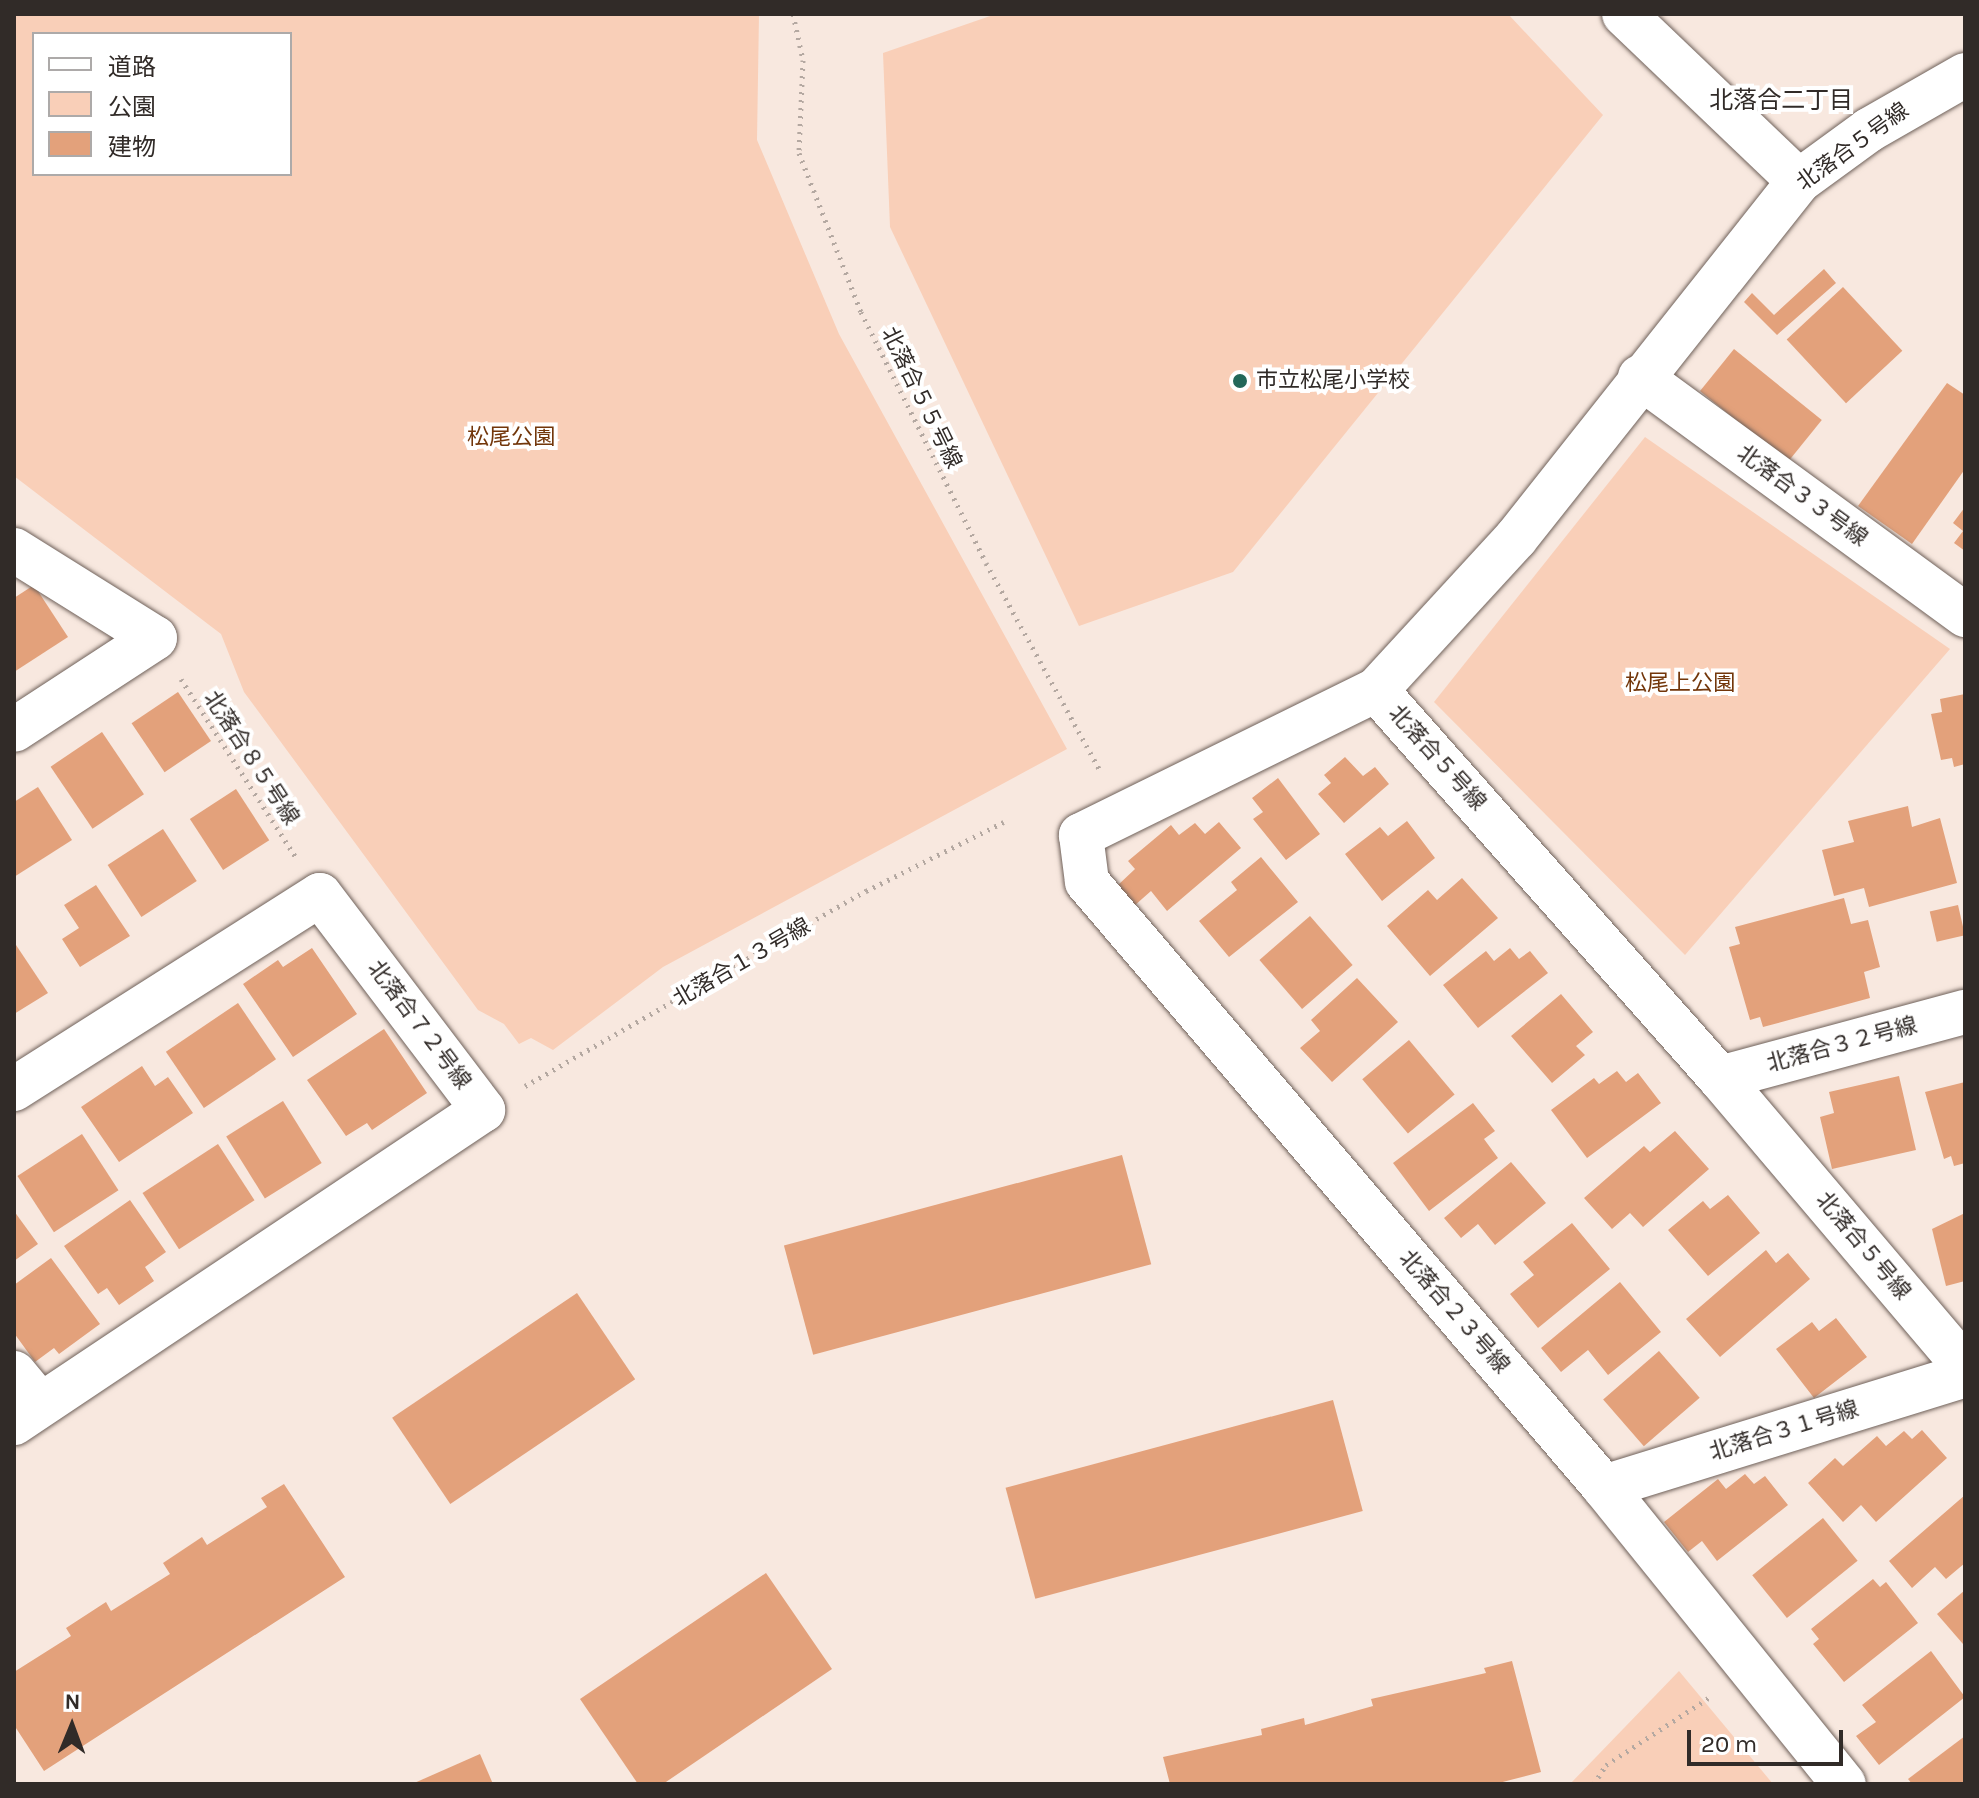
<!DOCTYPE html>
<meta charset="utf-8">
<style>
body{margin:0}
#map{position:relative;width:1979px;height:1798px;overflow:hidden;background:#f8e8df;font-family:Karla,"Noto Sans JP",sans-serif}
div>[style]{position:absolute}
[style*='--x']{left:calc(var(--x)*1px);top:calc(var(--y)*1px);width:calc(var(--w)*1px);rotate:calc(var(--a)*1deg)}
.green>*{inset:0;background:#f9cfb8}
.building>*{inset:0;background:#e3a17b;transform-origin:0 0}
.path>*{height:5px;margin-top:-2.5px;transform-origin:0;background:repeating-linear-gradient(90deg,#b4a8a1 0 2px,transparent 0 8px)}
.roads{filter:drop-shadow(0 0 2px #6f615a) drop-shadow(0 0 2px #6f615a)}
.minor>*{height:44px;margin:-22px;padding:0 22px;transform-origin:22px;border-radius:22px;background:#fff}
.dots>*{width:22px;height:22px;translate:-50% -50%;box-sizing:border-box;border:4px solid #fff;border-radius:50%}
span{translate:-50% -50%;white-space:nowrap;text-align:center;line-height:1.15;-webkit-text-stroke:8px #fff;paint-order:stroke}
.street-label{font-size:22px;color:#312b28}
.poi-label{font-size:22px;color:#312b28}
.left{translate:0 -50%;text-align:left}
.park-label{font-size:22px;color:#72360a}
.neighbourhood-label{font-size:24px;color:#312b28}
.frame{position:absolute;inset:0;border:16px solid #312b28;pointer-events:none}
.legend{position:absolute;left:32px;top:32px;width:260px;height:144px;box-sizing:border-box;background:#fff;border:2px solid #adaaa9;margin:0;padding:10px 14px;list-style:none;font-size:24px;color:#312b28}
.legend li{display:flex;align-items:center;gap:16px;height:40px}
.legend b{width:40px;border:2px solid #adaaa9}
.north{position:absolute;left:32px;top:1686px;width:80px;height:80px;-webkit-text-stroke:6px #fff;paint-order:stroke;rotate:1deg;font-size:22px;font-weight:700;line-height:32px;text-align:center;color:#312b28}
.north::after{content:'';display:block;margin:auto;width:28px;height:36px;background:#312b28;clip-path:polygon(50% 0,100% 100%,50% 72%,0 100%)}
.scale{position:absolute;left:1687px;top:1730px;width:156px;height:36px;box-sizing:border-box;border:4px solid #312b28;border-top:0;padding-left:10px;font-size:24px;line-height:28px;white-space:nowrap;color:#312b28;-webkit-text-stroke:6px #fff;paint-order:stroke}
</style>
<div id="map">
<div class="green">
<div style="clip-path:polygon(evenodd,14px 14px,759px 14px,757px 140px,839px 334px,1067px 749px,663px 967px,553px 1050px,531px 1038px,519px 1044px,504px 1024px,478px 1010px,244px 692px,221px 634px,14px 476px,14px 14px,34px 34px,290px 34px,290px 174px,34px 174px,34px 34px)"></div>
<div style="clip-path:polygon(996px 14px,1508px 14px,1603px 115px,1233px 572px,1079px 626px,890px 227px,883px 53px)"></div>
<div style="clip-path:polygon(1645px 437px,1950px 649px,1685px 955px,1434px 702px)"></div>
<div style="clip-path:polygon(1679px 1671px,1773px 1784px,1570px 1784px)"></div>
</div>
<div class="building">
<div style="clip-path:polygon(1824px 269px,1836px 283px,1777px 335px,1744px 302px,1752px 293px,1774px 315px)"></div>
<div style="left:1843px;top:287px;width:87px;height:77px;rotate:47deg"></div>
<div style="left:1734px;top:349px;width:113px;height:54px;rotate:39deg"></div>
<div style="clip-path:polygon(1947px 383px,1965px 395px,1965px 469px,1912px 544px,1858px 506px)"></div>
<div style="clip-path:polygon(1965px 507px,1965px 551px,1954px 543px,1963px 531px,1953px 523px)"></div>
<div style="clip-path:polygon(34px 585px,68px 637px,14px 672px,14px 598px)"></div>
<div style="left:178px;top:692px;width:59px;height:56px;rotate:56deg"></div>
<div style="clip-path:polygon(1965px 694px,1965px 764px,1954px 767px,1952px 758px,1941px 760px,1931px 714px,1942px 712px,1940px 699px)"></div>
<div style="left:102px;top:732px;width:75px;height:62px;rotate:56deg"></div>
<div style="clip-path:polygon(1345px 757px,1363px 776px,1375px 767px,1389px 784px,1344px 823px,1318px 794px,1331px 783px,1324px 775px)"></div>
<div style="clip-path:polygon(1278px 778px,1320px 834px,1286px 860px,1253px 819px,1263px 812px,1252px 798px)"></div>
<div style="clip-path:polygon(38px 787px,72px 840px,14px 877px,14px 802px)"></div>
<div style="left:236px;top:789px;width:61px;height:55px;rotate:57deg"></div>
<div style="clip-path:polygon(1908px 806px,1912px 827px,1940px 818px,1957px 883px,1869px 907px,1864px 888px,1834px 896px,1822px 850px,1854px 842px,1848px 821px)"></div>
<div style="clip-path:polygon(1407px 821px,1435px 858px,1382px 901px,1345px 854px,1380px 827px,1388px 836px)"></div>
<div style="clip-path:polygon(1219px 822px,1241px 848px,1167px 911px,1151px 891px,1134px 906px,1117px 886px,1135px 869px,1128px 861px,1171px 825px,1179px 835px,1195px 823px,1205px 834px)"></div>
<div style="left:163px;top:829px;width:62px;height:66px;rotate:57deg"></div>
<div style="clip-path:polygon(1261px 857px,1298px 902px,1229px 957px,1199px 921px,1237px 890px,1231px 882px)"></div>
<div style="clip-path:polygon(1462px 878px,1498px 918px,1430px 976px,1387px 926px,1428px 890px,1437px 900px)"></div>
<div style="clip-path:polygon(96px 885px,130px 936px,80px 967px,62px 939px,79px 928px,64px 905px)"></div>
<div style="clip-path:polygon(1844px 898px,1851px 924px,1868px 920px,1880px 967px,1864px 972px,1870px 998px,1763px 1027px,1760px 1017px,1750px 1020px,1729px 947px,1740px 944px,1735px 927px)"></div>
<div style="left:1958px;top:905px;width:31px;height:29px;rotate:77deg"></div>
<div style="left:1310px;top:916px;width:65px;height:67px;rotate:49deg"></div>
<div style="clip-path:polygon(14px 942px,48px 993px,14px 1014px)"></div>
<div style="clip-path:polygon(312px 948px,357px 1014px,293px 1057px,243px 984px,278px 960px,283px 967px)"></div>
<div style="clip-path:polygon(1510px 948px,1519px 959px,1530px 951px,1548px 973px,1478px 1028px,1443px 985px,1486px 951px,1494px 961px)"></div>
<div style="clip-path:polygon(1357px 978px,1398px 1022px,1332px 1082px,1300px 1048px,1320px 1031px,1311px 1020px)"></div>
<div style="clip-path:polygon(1561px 994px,1593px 1032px,1576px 1046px,1585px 1055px,1552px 1083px,1511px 1036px)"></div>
<div style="left:238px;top:1003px;width:68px;height:87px;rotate:56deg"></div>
<div style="clip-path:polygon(384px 1029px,427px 1093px,372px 1130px,367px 1123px,346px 1136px,307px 1080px)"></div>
<div style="left:1409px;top:1040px;width:71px;height:61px;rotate:50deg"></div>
<div style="clip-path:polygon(142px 1066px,155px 1086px,168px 1077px,193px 1113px,119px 1162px,81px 1107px)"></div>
<div style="clip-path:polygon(1617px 1071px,1626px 1082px,1638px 1073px,1661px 1103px,1587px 1158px,1551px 1110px,1594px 1078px,1599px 1084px)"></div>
<div style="clip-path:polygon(1899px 1076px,1916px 1150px,1832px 1169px,1820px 1117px,1834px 1113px,1829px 1092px)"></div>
<div style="clip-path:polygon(1965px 1082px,1965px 1163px,1954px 1166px,1951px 1156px,1944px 1159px,1925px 1092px)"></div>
<div style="left:283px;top:1101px;width:73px;height:67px;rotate:58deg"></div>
<div style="clip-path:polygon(1473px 1103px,1495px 1131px,1484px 1139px,1498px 1158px,1429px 1211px,1393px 1163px)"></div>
<div style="clip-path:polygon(1675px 1131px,1709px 1169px,1643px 1227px,1630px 1213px,1612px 1229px,1584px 1198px,1644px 1146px,1650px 1152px)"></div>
<div style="left:82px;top:1134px;width:67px;height:77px;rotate:57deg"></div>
<div style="left:218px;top:1144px;width:67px;height:90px;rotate:57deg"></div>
<div style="left:1122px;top:1155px;width:113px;height:350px;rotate:75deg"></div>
<div style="clip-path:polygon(1511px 1162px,1546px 1203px,1495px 1245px,1478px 1224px,1461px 1238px,1444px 1218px)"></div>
<div style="clip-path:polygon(1728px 1195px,1760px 1233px,1708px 1276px,1668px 1230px,1703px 1201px,1710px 1209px)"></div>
<div style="clip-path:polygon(130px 1200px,166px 1252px,145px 1267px,154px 1281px,119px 1305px,107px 1288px,98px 1294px,64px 1246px)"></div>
<div style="clip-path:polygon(14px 1211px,38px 1244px,14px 1261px)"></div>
<div style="clip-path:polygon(1965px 1213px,1965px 1281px,1946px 1286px,1932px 1229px)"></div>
<div style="clip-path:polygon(1572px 1223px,1610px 1269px,1538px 1328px,1510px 1294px,1534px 1275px,1523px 1262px)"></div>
<div style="clip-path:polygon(1766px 1250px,1776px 1263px,1788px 1253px,1810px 1279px,1720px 1357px,1686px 1319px)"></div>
<div style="clip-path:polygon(51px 1258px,100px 1324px,59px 1354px,54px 1348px,35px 1362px,14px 1333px,14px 1285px)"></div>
<div style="clip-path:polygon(1620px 1282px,1661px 1332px,1608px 1375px,1588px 1350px,1561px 1372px,1541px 1348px)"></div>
<div style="left:577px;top:1293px;width:104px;height:223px;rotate:56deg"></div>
<div style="clip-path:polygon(1836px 1318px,1867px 1357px,1814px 1398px,1776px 1349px,1812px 1322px,1819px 1331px)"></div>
<div style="left:1659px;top:1351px;width:62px;height:74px;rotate:49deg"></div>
<div style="left:1333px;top:1400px;width:115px;height:339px;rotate:75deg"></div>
<div style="clip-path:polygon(1922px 1430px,1947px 1458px,1876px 1522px,1861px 1505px,1843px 1522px,1808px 1483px,1835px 1458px,1843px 1466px,1877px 1436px,1886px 1446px,1904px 1431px,1912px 1439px)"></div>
<div style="clip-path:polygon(1745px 1474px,1754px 1484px,1765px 1476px,1788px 1505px,1717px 1561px,1702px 1541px,1688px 1552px,1664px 1522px,1718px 1479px,1726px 1489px)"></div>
<div style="clip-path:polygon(284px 1484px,345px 1577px,44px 1771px,14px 1725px,14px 1672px,71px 1636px,66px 1628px,106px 1602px,111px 1611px,170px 1574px,163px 1563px,202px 1537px,207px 1545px,267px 1507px,261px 1498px)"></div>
<div style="clip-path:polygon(1965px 1495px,1965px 1563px,1946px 1579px,1935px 1567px,1912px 1588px,1889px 1561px)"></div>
<div style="left:1823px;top:1518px;width:55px;height:91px;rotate:51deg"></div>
<div style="clip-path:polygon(766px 1573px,832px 1669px,663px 1784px,638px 1784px,580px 1699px)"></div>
<div style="clip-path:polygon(1873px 1579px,1880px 1587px,1886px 1582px,1918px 1623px,1844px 1682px,1813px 1644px,1819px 1639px,1811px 1629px)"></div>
<div style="clip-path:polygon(1965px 1590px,1965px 1643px,1963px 1644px,1937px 1614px)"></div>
<div style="clip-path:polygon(1931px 1651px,1965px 1697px,1879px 1765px,1856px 1736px,1876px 1722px,1862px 1705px)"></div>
<div style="clip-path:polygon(1512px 1661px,1541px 1772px,1495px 1784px,1170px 1784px,1163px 1757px,1262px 1735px,1261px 1729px,1304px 1718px,1305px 1725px,1373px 1706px,1371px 1699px,1486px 1673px,1484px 1668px)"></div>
<div style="clip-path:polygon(1965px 1736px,1965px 1784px,1912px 1784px,1908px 1779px)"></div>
<div style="clip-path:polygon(480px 1754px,493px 1784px,412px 1784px)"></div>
</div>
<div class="path">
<div style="--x:793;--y:14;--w:47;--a:77.7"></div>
<div style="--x:803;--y:60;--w:93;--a:92.5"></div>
<div style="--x:799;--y:153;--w:171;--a:68.7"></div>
<div style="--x:861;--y:312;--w:280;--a:63.5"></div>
<div style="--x:986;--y:563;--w:239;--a:61.2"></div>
<div style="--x:181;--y:679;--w:211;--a:57.2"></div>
<div style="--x:525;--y:1086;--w:393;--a:-29.8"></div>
<div style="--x:866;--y:891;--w:154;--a:-26.6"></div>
<div style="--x:1594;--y:1784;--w:22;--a:-58"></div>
<div style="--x:1606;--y:1765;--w:124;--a:-33.2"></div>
</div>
<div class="roads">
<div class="minor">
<div style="--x:1624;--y:14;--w:242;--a:43.7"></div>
<div style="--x:1965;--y:75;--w:111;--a:150.2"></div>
<div style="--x:1869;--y:130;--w:87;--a:143.9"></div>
<div style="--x:1799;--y:181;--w:456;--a:128.4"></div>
<div style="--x:1516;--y:538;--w:207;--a:132.6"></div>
<div style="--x:1376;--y:690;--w:519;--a:48.44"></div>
<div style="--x:1720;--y:1078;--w:379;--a:49.7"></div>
<div style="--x:1640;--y:377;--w:403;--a:36.2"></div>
<div style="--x:14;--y:550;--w:166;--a:32"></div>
<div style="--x:155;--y:638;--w:168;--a:146.9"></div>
<div style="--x:1376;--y:690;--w:329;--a:153.8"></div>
<div style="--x:1081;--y:835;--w:47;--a:82.7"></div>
<div style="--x:1087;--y:882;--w:796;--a:49.48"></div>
<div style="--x:1604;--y:1487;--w:382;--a:51.1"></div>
<div style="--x:1720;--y:1078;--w:254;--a:-15.1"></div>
<div style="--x:14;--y:1089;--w:362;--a:-32.4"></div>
<div style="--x:320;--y:895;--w:270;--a:52.8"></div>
<div style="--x:483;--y:1110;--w:564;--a:146.28"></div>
<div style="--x:14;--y:1373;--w:40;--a:50"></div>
<div style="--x:1604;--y:1487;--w:378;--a:-17.2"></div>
</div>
</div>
<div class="dots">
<div style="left:1240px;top:381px;background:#236759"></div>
</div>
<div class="street-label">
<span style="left:1853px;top:147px;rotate:-36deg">北落合５号線</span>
<span style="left:921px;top:398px;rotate:64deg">北落合５５号線</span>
<span style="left:1802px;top:496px;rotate:36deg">北落合３３号線</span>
<span style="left:251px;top:758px;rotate:57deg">北落合８５号線</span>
<span style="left:1437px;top:758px;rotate:48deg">北落合５号線</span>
<span style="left:742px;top:963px;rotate:-30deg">北落合１３号線</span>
<span style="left:419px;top:1025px;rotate:53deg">北落合７２号線</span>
<span style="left:1842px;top:1045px;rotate:-15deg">北落合３２号線</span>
<span style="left:1863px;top:1246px;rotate:50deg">北落合５号線</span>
<span style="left:1454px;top:1312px;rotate:49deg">北落合２３号線</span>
<span style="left:1784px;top:1431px;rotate:-17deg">北落合３１号線</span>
</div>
<div class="poi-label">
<span class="left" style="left:1256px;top:381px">市立松尾小学校</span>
</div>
<div class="park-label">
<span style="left:511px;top:438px">松尾公園</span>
<span style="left:1680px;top:684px">松尾上公園</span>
</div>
<div class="neighbourhood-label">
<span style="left:1781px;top:101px">北落合二丁目</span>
</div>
<div class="frame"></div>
<ul class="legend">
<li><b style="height:10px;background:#fff"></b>道路</li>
<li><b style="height:22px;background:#f9cfb8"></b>公園</li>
<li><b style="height:22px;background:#e3a17b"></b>建物</li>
</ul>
<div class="north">N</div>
<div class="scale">20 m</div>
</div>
